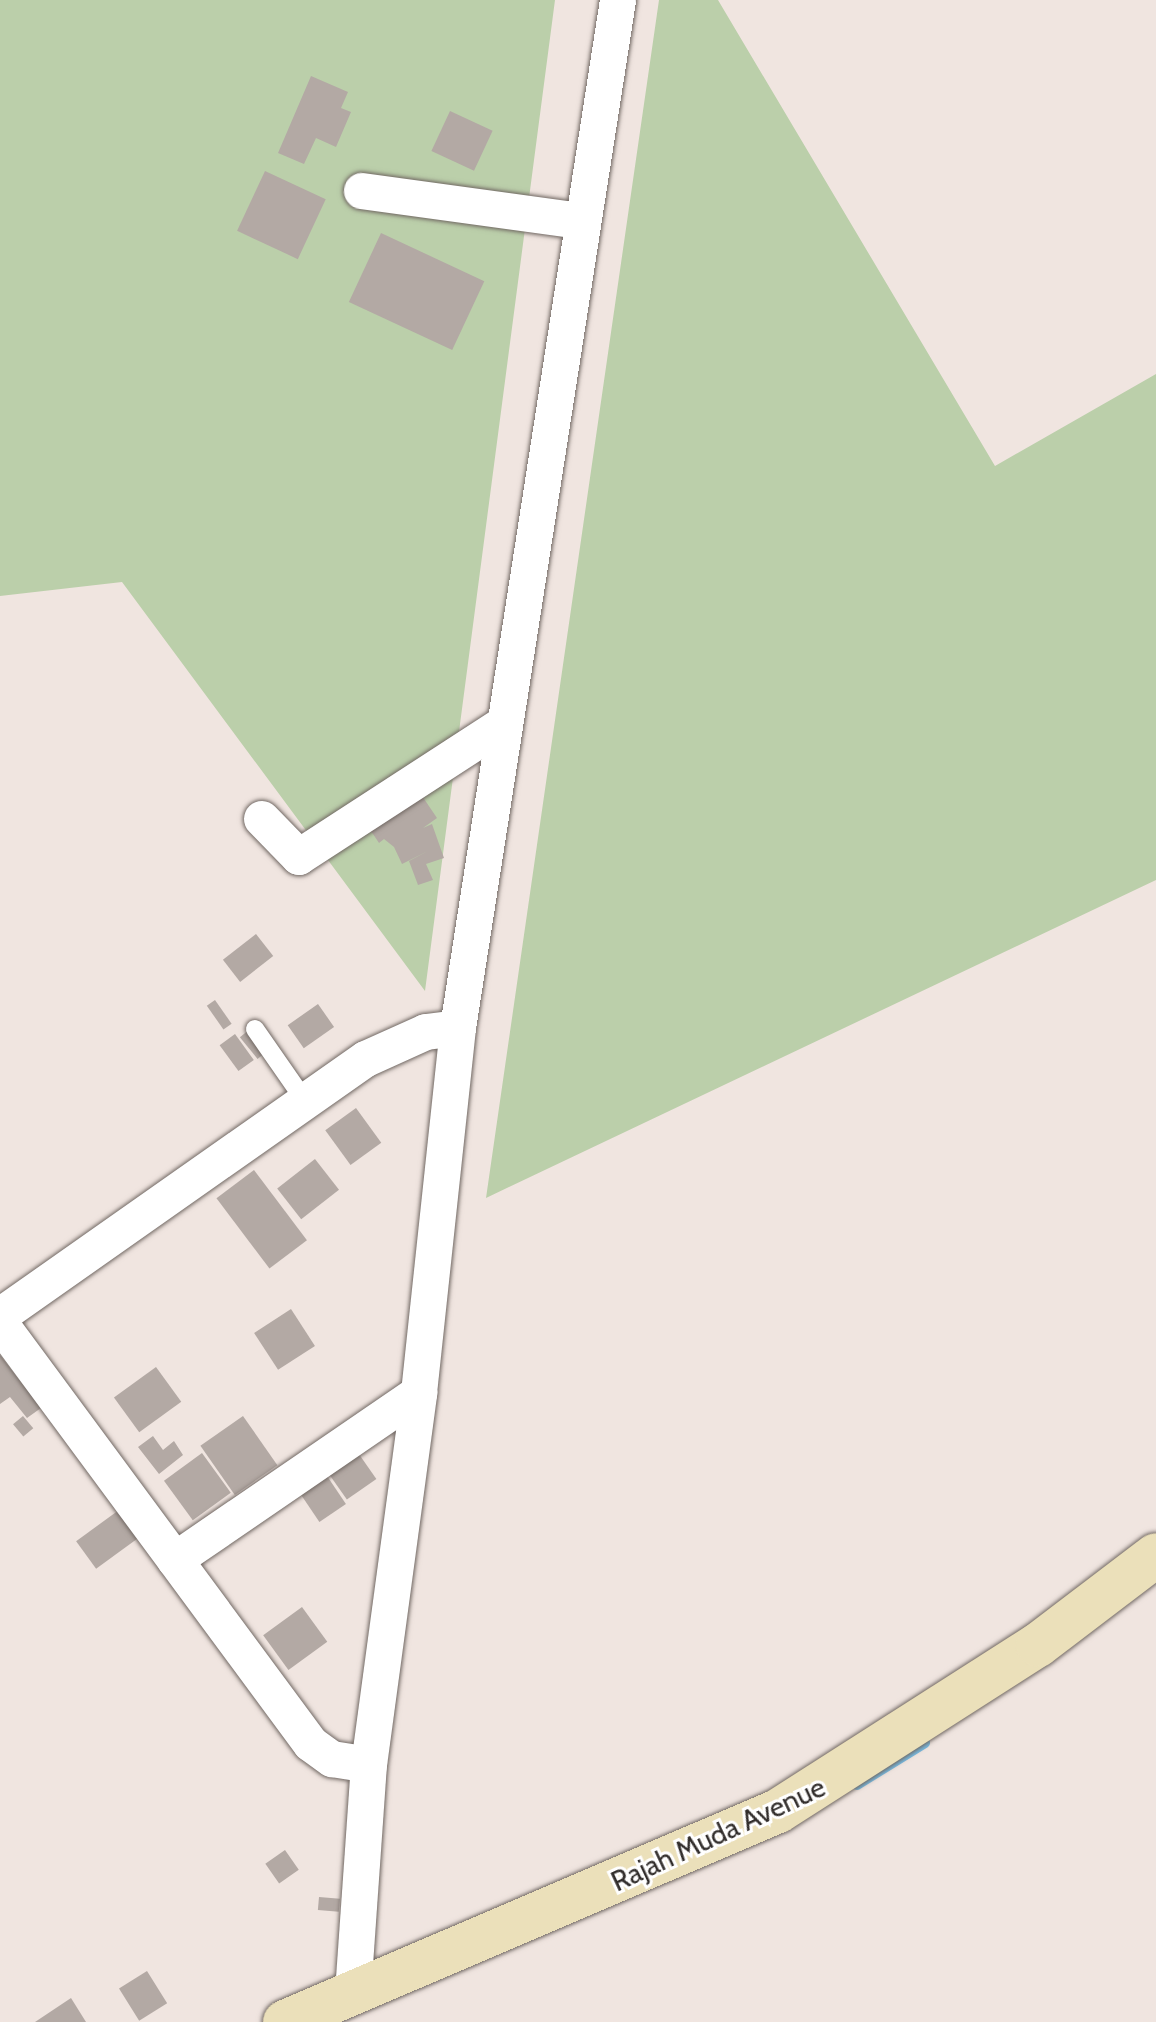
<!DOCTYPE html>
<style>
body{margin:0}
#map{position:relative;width:1156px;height:2022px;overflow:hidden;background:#f0e5e0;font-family:Cabin,sans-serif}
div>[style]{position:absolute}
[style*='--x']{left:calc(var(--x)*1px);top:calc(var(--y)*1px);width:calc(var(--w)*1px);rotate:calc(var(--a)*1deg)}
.green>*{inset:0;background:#bbcfaa}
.stream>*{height:10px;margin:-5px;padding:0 5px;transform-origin:5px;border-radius:5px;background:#76bae1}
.building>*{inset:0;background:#b3a9a4;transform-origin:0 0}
.roads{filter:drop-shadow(0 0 2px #716863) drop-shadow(0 0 2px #716863)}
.lane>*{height:18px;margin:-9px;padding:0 9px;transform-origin:9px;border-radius:9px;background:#fff}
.street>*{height:36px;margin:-18px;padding:0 18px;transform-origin:18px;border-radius:18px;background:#fff}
.secondary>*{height:44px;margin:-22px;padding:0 22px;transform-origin:22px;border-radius:22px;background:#ebe0ba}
span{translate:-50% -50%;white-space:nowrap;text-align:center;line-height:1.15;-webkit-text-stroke:6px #fff;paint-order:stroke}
.street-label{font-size:28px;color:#312d2b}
</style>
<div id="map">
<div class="green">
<div style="clip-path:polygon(0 0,555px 0,425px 991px,122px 582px,0 596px)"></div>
<div style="clip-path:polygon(659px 0,718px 0,995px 466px,1156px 374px,1156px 880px,486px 1198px)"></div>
</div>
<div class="stream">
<div style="--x:857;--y:1785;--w:80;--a:-31.7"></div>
</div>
<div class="building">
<div style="clip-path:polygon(311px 76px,348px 92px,341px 108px,351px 112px,336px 147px,316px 138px,304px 164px,278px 153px)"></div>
<div style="left:450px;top:111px;width:47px;height:44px;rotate:25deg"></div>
<div style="left:265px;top:171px;width:67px;height:66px;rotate:25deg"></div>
<div style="left:381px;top:233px;width:114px;height:76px;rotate:25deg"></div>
<div style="clip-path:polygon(414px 784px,437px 818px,423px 828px,432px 824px,444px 858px,426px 864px,433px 880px,418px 885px,409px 861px,428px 851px,402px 864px,394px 847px,384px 839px,379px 843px,363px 819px)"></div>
<div style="left:256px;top:934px;width:28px;height:42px;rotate:52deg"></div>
<div style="left:215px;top:1000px;width:29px;height:10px;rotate:55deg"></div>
<div style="left:318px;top:1004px;width:28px;height:37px;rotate:55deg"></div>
<div style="left:250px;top:1029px;width:28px;height:13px;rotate:51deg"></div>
<div style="left:235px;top:1034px;width:32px;height:19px;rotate:54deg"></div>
<div style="left:356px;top:1108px;width:43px;height:38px;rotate:54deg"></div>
<div style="left:315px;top:1159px;width:39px;height:48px;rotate:52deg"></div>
<div style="left:254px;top:1170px;width:88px;height:47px;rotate:53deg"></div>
<div style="left:291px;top:1309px;width:44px;height:44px;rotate:57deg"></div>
<div style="clip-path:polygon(0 1355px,41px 1408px,27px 1418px,10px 1397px,0 1404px)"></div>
<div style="left:156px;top:1367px;width:43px;height:52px;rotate:54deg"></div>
<div style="left:23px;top:1416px;width:16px;height:13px;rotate:50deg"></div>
<div style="left:243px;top:1416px;width:60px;height:52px;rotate:55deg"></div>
<div style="clip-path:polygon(153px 1436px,163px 1450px,174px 1441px,183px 1455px,159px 1474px,138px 1447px)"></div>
<div style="left:354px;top:1447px;width:39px;height:36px;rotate:55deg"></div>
<div style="left:202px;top:1453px;width:49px;height:47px;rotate:54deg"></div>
<div style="left:323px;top:1470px;width:41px;height:32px;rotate:56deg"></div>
<div style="left:119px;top:1510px;width:34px;height:53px;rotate:54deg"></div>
<div style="left:302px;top:1607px;width:43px;height:48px;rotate:54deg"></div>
<div style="left:285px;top:1850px;width:24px;height:24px;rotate:55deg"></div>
<div style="left:319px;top:1897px;width:21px;height:13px;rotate:5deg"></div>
<div style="left:147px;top:1971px;width:38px;height:33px;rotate:58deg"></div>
<div style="clip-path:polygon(71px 1998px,86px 2022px,35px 2022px)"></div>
</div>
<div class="roads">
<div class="lane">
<div style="--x:255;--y:1029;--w:88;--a:55.2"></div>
</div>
<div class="street">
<div style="--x:362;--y:191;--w:220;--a:7.8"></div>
<div style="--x:262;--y:819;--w:53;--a:45.8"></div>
<div style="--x:299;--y:857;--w:241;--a:-33"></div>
<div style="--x:0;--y:1316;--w:447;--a:-35.1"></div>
<div style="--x:366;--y:1059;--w:66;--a:-24.2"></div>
<div style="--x:426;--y:1032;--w:32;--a:-7"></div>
<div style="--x:0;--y:1323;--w:523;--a:53.55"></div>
<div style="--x:311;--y:1744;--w:26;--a:36"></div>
<div style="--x:332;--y:1759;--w:37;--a:9"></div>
<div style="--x:175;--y:1560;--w:296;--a:-34.4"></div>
<div style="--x:353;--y:1993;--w:229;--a:-86"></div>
<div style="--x:369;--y:1765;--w:375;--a:-82.3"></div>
<div style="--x:419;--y:1393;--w:367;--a:-83.9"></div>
<div style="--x:458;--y:1028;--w:1040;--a:-81.15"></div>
</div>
<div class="secondary">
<div style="--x:285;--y:2022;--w:536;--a:-23.17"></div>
<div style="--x:778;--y:1811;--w:308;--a:-32.6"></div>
<div style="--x:1038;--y:1645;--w:148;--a:-37.3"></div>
</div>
</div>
<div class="street-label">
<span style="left:718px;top:1834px;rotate:-25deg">Rajah Muda Avenue</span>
</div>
</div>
